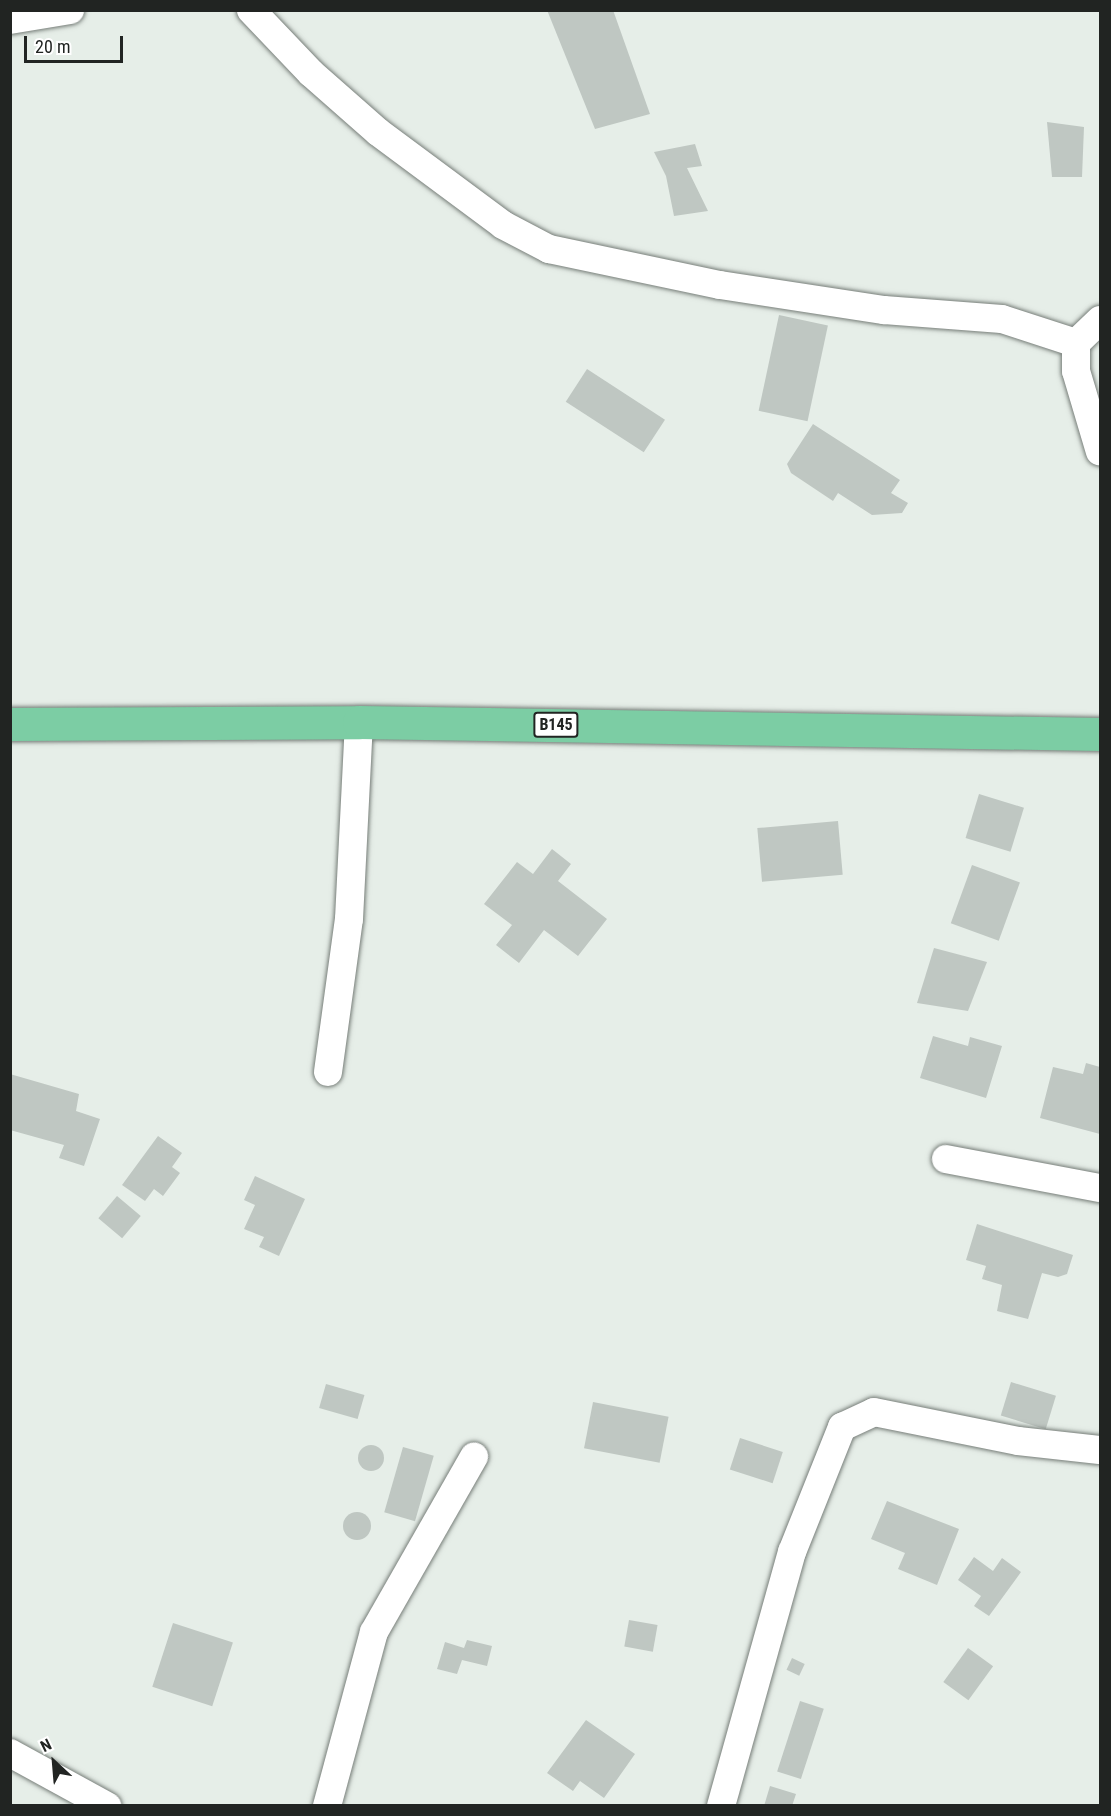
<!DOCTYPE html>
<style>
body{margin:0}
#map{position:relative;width:1111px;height:1816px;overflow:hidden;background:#e6eee8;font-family:"Roboto Condensed",sans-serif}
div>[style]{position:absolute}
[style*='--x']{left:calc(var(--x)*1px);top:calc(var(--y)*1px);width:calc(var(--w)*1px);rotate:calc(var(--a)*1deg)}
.building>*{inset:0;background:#bfc7c2;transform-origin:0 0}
.round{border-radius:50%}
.roads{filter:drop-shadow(0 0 2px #777e79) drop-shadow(0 0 2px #777e79)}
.minor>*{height:28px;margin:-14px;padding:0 14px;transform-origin:14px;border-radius:14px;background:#fff}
.primary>*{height:33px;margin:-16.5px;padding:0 16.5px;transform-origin:16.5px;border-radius:16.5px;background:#7ccda4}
span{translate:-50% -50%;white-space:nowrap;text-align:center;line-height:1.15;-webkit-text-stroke:4.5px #fff;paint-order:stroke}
.shield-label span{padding:2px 4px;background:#fff;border:2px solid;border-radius:4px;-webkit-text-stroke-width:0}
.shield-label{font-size:16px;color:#212422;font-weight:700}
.frame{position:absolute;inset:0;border:12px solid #212422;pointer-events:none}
.north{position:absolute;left:24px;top:1732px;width:60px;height:60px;-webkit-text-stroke:4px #fff;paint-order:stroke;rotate:334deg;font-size:16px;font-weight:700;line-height:24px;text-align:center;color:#212422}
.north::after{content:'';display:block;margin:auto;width:21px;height:27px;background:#212422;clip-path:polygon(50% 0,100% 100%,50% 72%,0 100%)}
.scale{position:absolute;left:24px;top:36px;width:99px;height:27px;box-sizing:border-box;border:3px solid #212422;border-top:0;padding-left:8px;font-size:18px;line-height:21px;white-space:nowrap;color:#212422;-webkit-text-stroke:4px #fff;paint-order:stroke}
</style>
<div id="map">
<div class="building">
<div style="clip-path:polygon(547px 10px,613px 10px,650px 114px,595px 129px)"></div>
<div style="clip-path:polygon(1047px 122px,1084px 127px,1082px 177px,1052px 177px)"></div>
<div style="clip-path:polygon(695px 144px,702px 166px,687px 168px,708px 211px,674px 216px,666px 176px,654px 152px)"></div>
<div style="left:779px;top:315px;width:50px;height:98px;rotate:12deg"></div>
<div style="left:587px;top:369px;width:93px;height:39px;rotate:33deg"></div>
<div style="clip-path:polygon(813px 424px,900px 480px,891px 493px,908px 503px,902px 513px,872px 515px,838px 493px,833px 501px,791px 473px,787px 464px)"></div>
<div style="left:979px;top:794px;width:47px;height:46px;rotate:17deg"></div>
<div style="left:838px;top:821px;width:54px;height:81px;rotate:85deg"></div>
<div style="clip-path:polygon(552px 849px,571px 864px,558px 881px,607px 919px,578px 956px,544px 930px,519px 963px,496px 945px,512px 925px,484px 904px,517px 862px,533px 874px)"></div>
<div style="left:972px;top:865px;width:51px;height:62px;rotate:20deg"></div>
<div style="clip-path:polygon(934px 948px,987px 962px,968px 1011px,917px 1003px)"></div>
<div style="clip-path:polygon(933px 1036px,968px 1046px,970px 1037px,1002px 1046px,986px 1098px,920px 1078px)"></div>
<div style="clip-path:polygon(1086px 1063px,1100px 1067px,1100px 1134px,1040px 1118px,1053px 1067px,1083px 1074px)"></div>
<div style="clip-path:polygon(10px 1074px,79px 1094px,76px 1111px,100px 1119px,84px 1166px,59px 1158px,64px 1145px,10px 1130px)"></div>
<div style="clip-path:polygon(158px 1136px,182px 1153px,172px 1167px,180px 1173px,163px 1196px,154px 1189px,145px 1201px,122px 1185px)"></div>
<div style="clip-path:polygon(255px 1176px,305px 1199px,279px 1256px,259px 1247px,264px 1237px,244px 1229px,255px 1205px,244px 1200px)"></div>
<div style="left:117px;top:1196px;width:31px;height:29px;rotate:40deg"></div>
<div style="clip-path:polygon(977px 1224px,1073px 1255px,1067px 1274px,1058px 1277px,1042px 1273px,1028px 1319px,997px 1311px,1002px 1285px,982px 1279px,986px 1266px,966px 1260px)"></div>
<div style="left:1011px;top:1382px;width:47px;height:35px;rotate:17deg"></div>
<div style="left:326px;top:1384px;width:40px;height:25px;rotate:16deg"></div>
<div style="left:593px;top:1402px;width:77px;height:47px;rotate:11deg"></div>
<div style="left:740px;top:1438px;width:45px;height:33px;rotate:18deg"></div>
<div class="round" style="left:358px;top:1445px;width:26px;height:26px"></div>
<div style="left:403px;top:1447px;width:32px;height:68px;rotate:16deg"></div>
<div style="clip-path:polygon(887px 1501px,959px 1529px,937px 1585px,898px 1569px,905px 1553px,871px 1539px)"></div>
<div class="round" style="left:343px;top:1512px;width:28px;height:28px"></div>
<div style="clip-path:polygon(974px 1557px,993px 1571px,1002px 1558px,1021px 1572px,989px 1616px,974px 1606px,981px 1596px,958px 1580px)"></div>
<div style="left:629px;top:1620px;width:29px;height:27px;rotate:10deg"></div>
<div style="left:173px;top:1623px;width:63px;height:67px;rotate:18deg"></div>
<div style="clip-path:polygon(467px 1640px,492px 1646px,487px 1666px,462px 1660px,457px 1674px,437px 1669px,445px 1642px,464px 1648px)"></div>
<div style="left:968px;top:1648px;width:31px;height:42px;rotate:36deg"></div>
<div style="left:792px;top:1658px;width:14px;height:13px;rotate:25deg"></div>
<div style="left:800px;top:1701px;width:25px;height:74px;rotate:18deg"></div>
<div style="clip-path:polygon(586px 1720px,635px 1754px,604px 1798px,580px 1781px,573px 1791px,547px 1773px)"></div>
<div style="clip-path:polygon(770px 1786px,796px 1794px,792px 1806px,764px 1806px)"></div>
</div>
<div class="roads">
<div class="minor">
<div style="--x:251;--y:10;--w:87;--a:46.4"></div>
<div style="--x:311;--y:73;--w:89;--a:41.4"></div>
<div style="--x:378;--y:132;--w:156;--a:36.6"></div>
<div style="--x:503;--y:225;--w:52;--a:27.6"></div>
<div style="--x:549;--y:249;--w:175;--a:11.9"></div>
<div style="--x:720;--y:285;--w:166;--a:8.7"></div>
<div style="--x:884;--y:310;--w:118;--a:4.4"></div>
<div style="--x:1002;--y:319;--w:78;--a:18"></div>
<div style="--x:10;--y:20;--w:61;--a:-9.5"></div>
<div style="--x:1100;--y:320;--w:33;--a:136"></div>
<div style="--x:1076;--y:343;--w:28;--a:90"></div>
<div style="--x:1076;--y:371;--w:84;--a:73.5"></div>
<div style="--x:328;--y:1072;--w:154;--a:-82.2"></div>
<div style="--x:349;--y:919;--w:197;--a:-87.1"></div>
<div style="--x:946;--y:1159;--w:157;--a:10.7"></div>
<div style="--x:10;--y:1753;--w:111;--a:28.7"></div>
<div style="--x:327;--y:1806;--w:180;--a:-74.9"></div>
<div style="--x:374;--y:1632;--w:202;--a:-60.3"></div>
<div style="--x:721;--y:1806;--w:264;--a:-74.4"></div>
<div style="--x:792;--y:1552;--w:135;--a:-68.2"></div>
<div style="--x:842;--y:1427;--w:35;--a:-25"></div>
<div style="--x:874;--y:1412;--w:147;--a:11.4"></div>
<div style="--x:1018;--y:1441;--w:82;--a:6.3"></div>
</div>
<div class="primary">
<div style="--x:10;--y:724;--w:349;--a:-0.3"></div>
<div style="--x:359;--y:722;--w:741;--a:0.93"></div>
</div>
</div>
<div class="shield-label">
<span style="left:556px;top:725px">B145</span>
</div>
<div class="frame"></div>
<div class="north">N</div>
<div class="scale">20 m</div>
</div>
